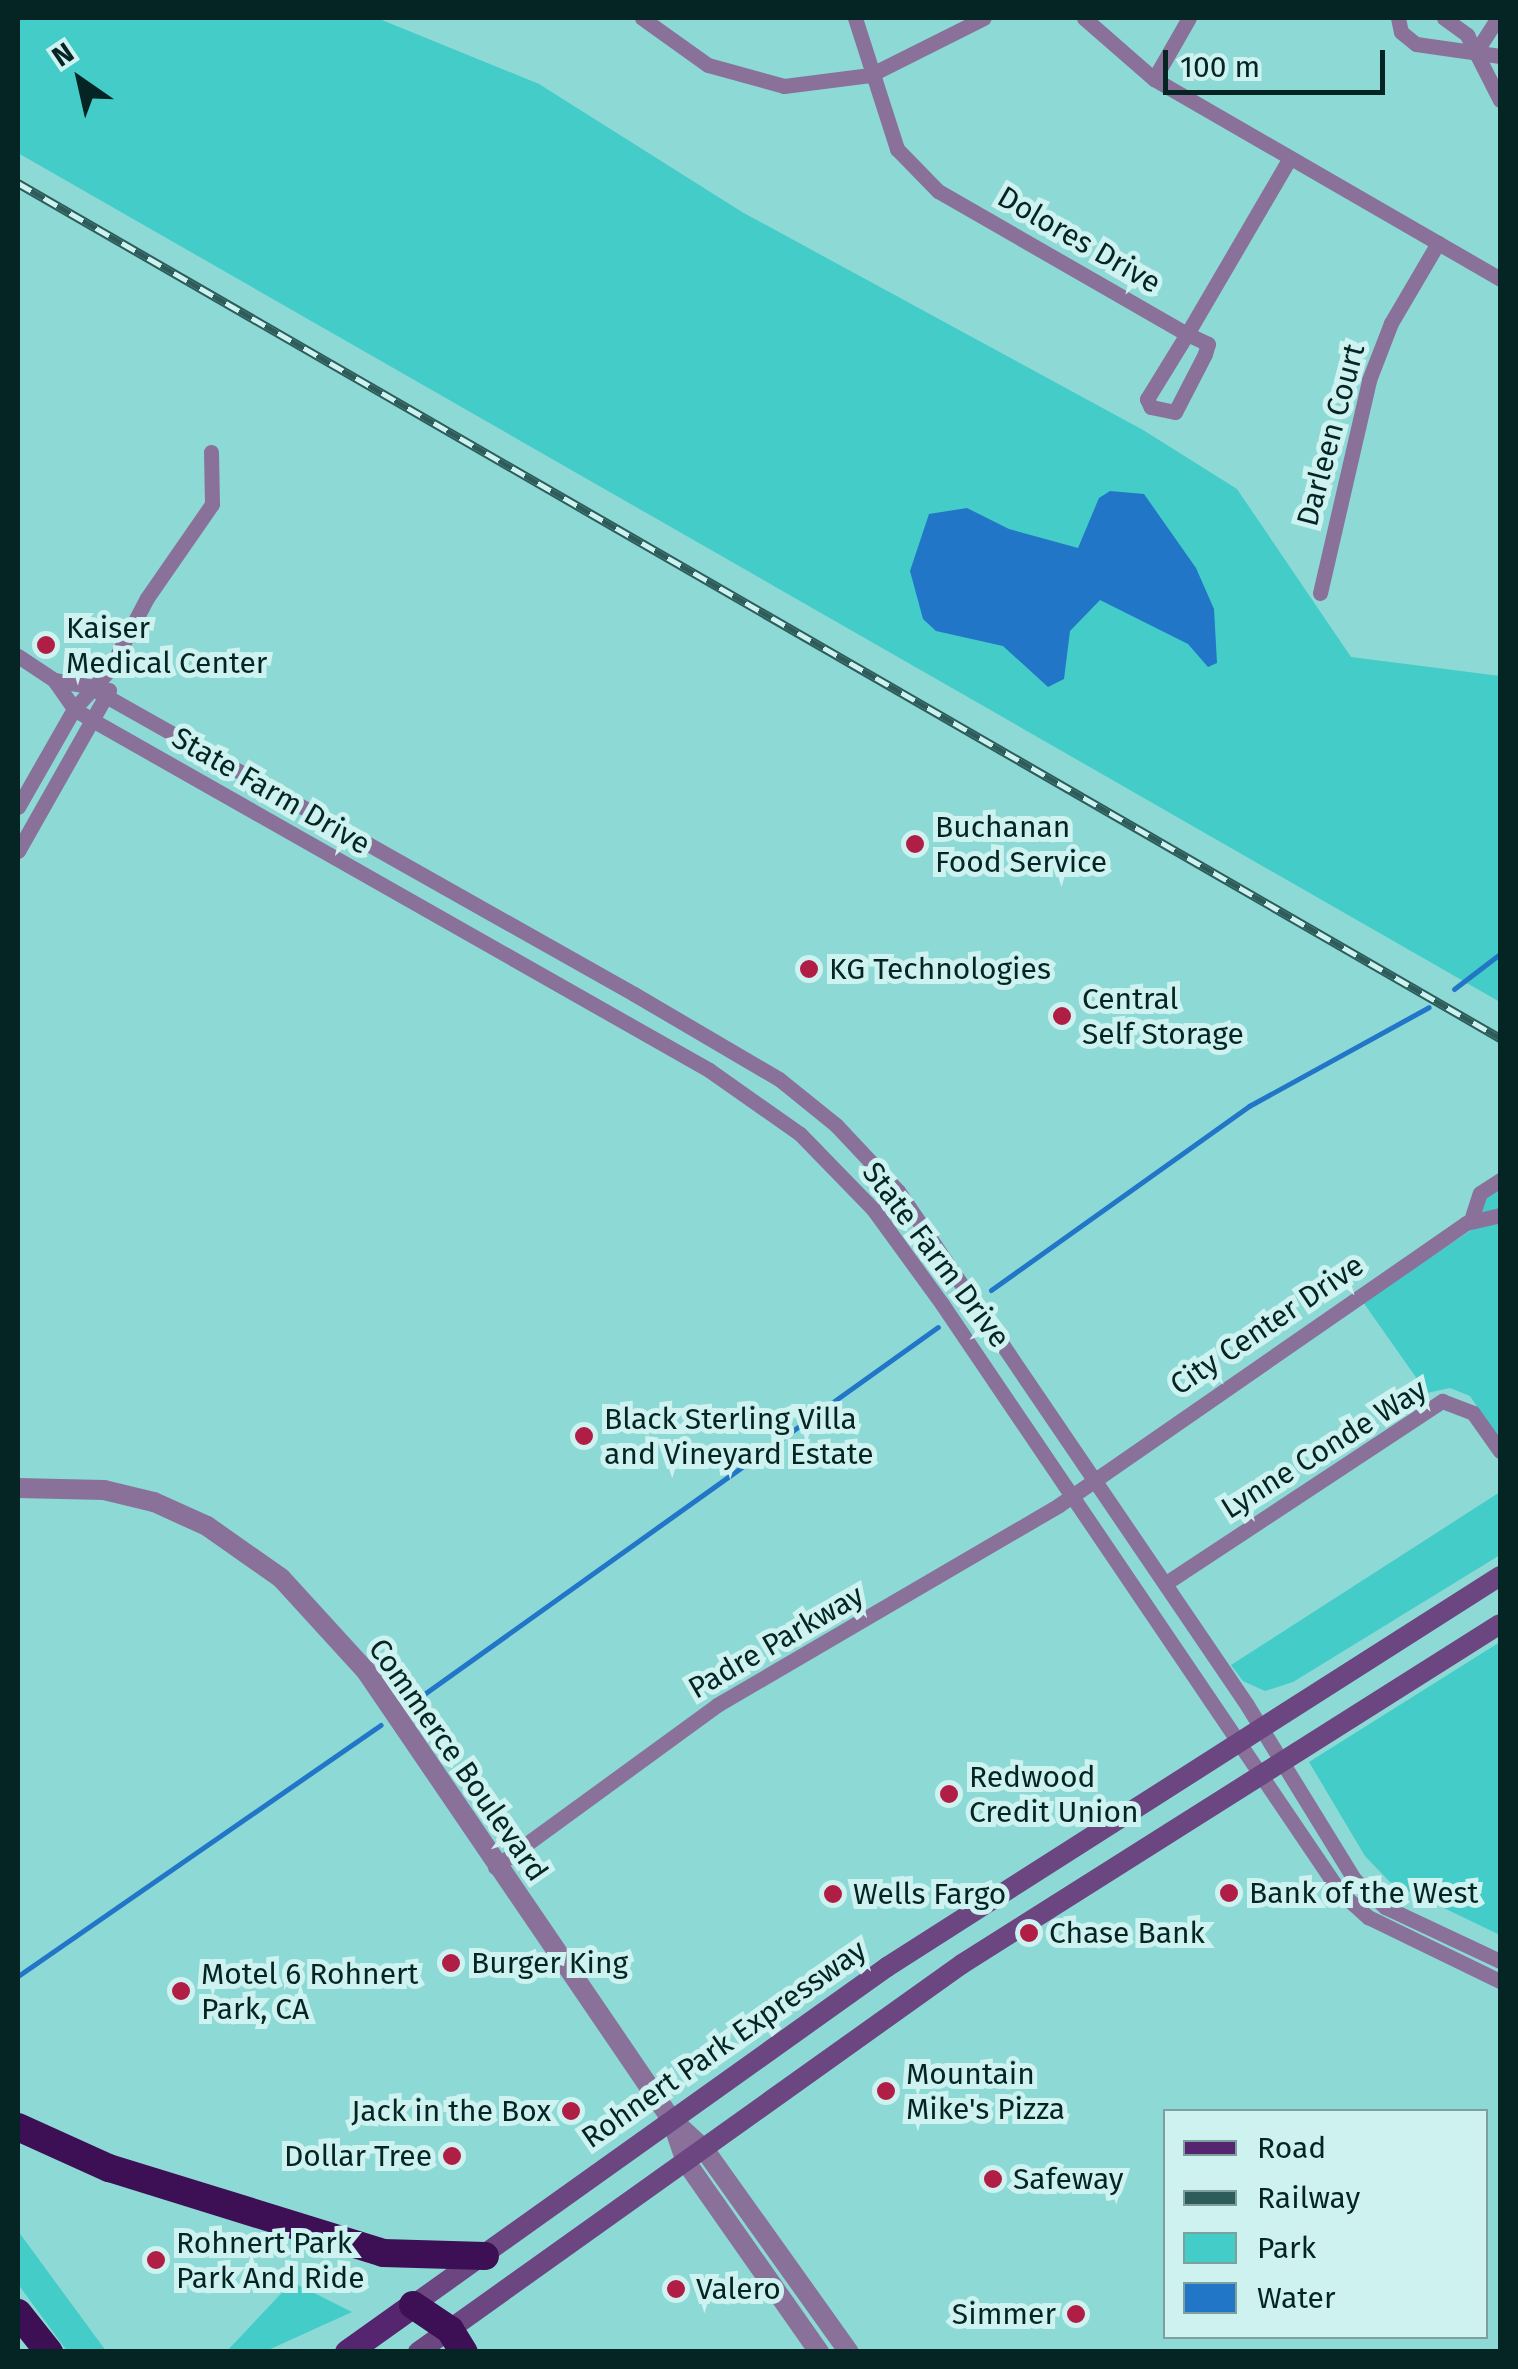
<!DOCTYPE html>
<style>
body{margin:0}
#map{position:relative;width:1518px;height:2369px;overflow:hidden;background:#8dd9d5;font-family:"Fira Sans",sans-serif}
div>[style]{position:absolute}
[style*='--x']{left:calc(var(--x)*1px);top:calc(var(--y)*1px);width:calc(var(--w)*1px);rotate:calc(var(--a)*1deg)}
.green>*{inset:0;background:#43ccc8}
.water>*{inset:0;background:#2176c8}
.stream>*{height:5px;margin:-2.5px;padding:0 2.5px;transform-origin:2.5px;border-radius:2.5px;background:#2176c8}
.minor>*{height:15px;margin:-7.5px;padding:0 7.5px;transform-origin:7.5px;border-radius:7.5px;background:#8a719a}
.tertiary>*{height:20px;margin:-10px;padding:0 10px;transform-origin:10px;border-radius:10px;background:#8a719a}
.secondary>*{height:20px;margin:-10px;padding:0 10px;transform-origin:10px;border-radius:10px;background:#6b4681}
.primary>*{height:25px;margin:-12.5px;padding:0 12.5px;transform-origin:12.5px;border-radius:12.5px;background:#55256f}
.motorway>*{height:28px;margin:-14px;padding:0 14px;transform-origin:14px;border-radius:14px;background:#3d0f54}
.rail>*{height:9px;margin-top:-4.5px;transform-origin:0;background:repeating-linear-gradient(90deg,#cef2f0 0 15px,#2e5c5a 0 30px);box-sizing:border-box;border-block:2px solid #2e5c5a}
.dots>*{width:28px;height:28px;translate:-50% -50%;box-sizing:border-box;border:5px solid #cef2f0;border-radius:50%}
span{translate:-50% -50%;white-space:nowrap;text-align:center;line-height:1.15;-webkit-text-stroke:10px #cef2f0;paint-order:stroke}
.street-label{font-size:30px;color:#042524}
.poi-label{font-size:30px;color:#042524}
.left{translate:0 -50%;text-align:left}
.right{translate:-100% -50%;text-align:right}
.frame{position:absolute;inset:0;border:20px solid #042524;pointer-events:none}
.legend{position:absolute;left:1163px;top:2109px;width:325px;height:230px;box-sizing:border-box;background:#cef2f0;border:2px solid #7da09e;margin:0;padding:12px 18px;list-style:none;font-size:30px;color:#042524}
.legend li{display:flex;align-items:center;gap:20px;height:50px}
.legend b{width:50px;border:2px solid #7da09e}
.north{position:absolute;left:30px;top:30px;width:100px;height:100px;-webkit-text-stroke:8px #cef2f0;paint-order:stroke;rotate:326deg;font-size:28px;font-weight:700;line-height:40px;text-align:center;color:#042524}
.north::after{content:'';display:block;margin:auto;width:35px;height:45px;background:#042524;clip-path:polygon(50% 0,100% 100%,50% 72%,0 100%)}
.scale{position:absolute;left:1163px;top:50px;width:222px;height:45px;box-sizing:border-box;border:5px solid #042524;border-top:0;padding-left:12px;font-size:30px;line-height:35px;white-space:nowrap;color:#042524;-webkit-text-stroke:8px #cef2f0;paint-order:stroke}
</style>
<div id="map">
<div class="green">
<div style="clip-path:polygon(18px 18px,377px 18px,539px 84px,742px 212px,1143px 430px,1237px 489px,1351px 657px,1500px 676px,1500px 1002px,18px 153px)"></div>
<div style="clip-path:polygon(1500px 1174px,1500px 1441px,1470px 1396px,1450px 1388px,1427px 1393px,1363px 1302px,1479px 1225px,1472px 1194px)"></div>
<div style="clip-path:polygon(1500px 1492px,1500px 1555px,1293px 1682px,1265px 1691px,1243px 1681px,1231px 1665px)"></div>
<div style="clip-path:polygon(1500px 1642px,1500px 1935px,1390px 1882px,1365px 1856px,1309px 1762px)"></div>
<div style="clip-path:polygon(18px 2231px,106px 2351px,67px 2351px,18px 2284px)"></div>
<div style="clip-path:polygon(292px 2282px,352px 2312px,266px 2351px,227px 2351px)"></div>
</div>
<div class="water">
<div style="clip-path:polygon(1110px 491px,1144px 494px,1196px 568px,1214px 609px,1217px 663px,1208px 667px,1188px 644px,1100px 600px,1070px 631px,1064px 679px,1048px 687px,1003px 646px,936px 631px,923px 619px,910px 571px,929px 514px,967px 508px,1009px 529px,1078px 548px,1099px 498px)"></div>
</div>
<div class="stream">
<div style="--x:1454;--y:989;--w:58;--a:-37.3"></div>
<div style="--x:991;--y:1290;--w:317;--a:-35.5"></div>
<div style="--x:1249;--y:1106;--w:205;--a:-28.8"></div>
<div style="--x:413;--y:1702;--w:645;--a:-35.54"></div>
<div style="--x:18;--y:1976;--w:441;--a:-34.7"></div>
</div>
<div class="minor">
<div style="--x:642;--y:18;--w:81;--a:35.5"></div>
<div style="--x:708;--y:65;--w:79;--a:15.4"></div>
<div style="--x:784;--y:86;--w:87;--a:-7.3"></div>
<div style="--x:870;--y:75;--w:127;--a:-26.6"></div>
<div style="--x:855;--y:18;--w:138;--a:72.2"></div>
<div style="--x:897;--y:149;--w:59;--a:45.7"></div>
<div style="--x:938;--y:191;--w:287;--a:29.9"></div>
<div style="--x:1187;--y:334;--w:204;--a:-59.7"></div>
<div style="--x:1084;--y:18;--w:93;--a:41.1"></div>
<div style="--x:1154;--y:79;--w:400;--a:30"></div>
<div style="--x:1398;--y:18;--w:14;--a:78"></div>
<div style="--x:1401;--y:32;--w:19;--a:39"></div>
<div style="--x:1416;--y:44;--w:85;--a:8.1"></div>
<div style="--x:1444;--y:18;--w:29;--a:36"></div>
<div style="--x:1467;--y:35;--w:73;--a:63.1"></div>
<div style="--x:1477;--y:50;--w:38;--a:-57"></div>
<div style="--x:1154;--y:79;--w:70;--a:-60.2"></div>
<div style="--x:1187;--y:334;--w:23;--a:25"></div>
<div style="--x:1208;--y:344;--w:10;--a:107"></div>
<div style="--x:1205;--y:354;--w:65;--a:117.3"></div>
<div style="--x:1175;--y:412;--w:25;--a:-168"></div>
<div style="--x:1151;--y:407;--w:9;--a:-117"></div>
<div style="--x:1147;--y:399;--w:76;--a:-58.4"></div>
<div style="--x:1320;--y:593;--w:219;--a:-77"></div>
<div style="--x:1369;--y:380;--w:61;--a:-68.9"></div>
<div style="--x:1391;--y:323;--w:93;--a:-59.6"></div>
<div style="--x:18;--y:656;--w:43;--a:33.7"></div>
<div style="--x:54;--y:680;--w:35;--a:10"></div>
<div style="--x:88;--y:686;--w:627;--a:29.43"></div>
<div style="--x:634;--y:994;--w:168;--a:30.4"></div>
<div style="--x:779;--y:1079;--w:73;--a:38.9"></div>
<div style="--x:836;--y:1125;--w:91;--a:46.8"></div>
<div style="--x:898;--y:1191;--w:621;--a:55.82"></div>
<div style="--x:1247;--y:1705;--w:204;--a:58.4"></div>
<div style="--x:1354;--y:1879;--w:42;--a:42.1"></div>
<div style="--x:1385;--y:1907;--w:127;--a:25.2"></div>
<div style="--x:54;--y:680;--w:35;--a:55"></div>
<div style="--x:74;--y:709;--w:23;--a:31"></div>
<div style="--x:94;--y:721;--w:707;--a:29.57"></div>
<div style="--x:709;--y:1070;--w:111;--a:35.1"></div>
<div style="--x:800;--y:1134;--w:105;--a:45.8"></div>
<div style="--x:873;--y:1209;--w:117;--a:54"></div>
<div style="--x:942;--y:1304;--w:710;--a:55.91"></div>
<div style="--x:1340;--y:1892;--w:38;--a:42"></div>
<div style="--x:1368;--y:1917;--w:147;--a:25.9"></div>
<div style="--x:18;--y:807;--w:113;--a:-60.3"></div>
<div style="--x:74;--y:709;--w:54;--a:-48"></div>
<div style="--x:110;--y:669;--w:80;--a:-62.5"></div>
<div style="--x:147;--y:598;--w:114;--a:-55.3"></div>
<div style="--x:212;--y:504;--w:52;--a:-91.1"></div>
<div style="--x:18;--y:851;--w:185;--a:-60.5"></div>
<div style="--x:1471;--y:1220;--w:28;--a:-72"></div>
<div style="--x:1480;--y:1193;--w:24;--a:-33"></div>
<div style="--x:1166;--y:1583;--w:331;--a:-33.4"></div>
<div style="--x:1442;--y:1401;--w:33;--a:21"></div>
<div style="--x:1473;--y:1413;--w:47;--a:54.6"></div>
<div style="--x:495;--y:1867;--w:275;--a:-36.1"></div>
<div style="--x:717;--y:1705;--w:396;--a:-30.3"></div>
<div style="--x:1059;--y:1505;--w:495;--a:-34.7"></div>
<div style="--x:1466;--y:1223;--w:35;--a:-13"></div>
</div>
<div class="tertiary">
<div style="--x:18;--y:1488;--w:86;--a:1.3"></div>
<div style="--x:104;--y:1490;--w:51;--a:13.5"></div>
<div style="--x:154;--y:1502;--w:58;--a:24.4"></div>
<div style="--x:207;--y:1526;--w:90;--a:35.1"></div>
<div style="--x:281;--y:1578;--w:126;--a:47.6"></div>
<div style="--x:366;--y:1671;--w:542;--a:55.75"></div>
<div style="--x:671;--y:2119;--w:45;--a:42.3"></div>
<div style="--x:704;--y:2149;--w:249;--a:54.5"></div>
<div style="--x:672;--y:2121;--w:43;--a:71.1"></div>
<div style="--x:686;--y:2162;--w:232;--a:55"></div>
</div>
<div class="secondary">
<div style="--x:413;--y:2305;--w:582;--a:-35.49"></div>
<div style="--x:887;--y:1967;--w:727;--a:-32.53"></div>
<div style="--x:418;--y:2352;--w:668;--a:-35.5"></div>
<div style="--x:962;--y:1964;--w:636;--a:-32.29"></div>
</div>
<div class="primary">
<div style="--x:347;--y:2352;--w:81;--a:-35.5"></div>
</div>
<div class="motorway">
<div style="--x:18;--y:2127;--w:100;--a:24.3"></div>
<div style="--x:109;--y:2168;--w:287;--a:17.2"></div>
<div style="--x:383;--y:2253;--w:102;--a:1.7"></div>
<div style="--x:413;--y:2305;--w:45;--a:34"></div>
<div style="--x:450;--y:2330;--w:26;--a:58"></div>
<div style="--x:18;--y:2313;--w:50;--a:51.5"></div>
</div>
<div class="rail">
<div style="--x:18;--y:183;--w:1711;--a:29.98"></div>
</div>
<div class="dots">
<div style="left:46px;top:645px;background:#b01e46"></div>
<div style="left:915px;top:844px;background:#b01e46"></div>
<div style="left:809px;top:969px;background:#b01e46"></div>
<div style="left:1062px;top:1016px;background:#b01e46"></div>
<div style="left:584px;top:1436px;background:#b01e46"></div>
<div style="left:949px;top:1794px;background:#b01e46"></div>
<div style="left:1229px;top:1893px;background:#b01e46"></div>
<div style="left:833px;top:1894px;background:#b01e46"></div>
<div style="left:1029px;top:1933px;background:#b01e46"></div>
<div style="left:451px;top:1963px;background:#b01e46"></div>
<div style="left:181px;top:1991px;background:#b01e46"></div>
<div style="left:886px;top:2091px;background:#b01e46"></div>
<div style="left:571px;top:2111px;background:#b01e46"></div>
<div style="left:452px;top:2156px;background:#b01e46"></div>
<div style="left:993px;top:2179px;background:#b01e46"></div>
<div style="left:156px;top:2260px;background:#b01e46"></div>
<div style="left:676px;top:2289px;background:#b01e46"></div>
<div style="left:1076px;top:2314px;background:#b01e46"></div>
</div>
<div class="street-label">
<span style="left:1079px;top:240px;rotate:30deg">Dolores Drive</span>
<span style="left:1331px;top:435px;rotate:-75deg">Darleen Court</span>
<span style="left:271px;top:791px;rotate:30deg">State Farm Drive</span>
<span style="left:936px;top:1255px;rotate:53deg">State Farm Drive</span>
<span style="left:1267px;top:1325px;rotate:-34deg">City Center Drive</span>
<span style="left:1324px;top:1449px;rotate:-32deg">Lynne Conde Way</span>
<span style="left:776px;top:1642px;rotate:-30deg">Padre Parkway</span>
<span style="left:458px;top:1760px;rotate:55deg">Commerce Boulevard</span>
<span style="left:724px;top:2044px;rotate:-35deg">Rohnert Park Expressway</span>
</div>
<div class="poi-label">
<span class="left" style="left:66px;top:645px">Kaiser<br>Medical Center</span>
<span class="left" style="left:935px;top:844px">Buchanan<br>Food Service</span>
<span class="left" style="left:829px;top:969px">KG Technologies</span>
<span class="left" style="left:1082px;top:1016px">Central<br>Self Storage</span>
<span class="left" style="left:604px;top:1436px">Black Sterling Villa<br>and Vineyard Estate</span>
<span class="left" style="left:969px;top:1794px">Redwood<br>Credit Union</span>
<span class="left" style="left:1249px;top:1893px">Bank of the West</span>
<span class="left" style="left:853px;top:1894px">Wells Fargo</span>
<span class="left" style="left:1049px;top:1933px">Chase Bank</span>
<span class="left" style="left:471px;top:1963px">Burger King</span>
<span class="left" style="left:201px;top:1991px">Motel 6 Rohnert<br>Park, CA</span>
<span class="left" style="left:906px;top:2091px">Mountain<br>Mike's Pizza</span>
<span class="right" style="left:551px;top:2111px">Jack in the Box</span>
<span class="right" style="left:432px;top:2156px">Dollar Tree</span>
<span class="left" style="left:1013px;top:2179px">Safeway</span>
<span class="left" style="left:176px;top:2260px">Rohnert Park<br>Park And Ride</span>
<span class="left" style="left:696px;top:2289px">Valero</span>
<span class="right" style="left:1056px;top:2314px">Simmer</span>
</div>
<div class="frame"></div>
<ul class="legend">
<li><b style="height:12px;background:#55256f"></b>Road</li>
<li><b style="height:12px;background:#2e5c5a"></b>Railway</li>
<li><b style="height:28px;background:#43ccc8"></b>Park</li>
<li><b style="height:28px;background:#2176c8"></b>Water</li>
</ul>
<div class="north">N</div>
<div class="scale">100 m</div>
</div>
